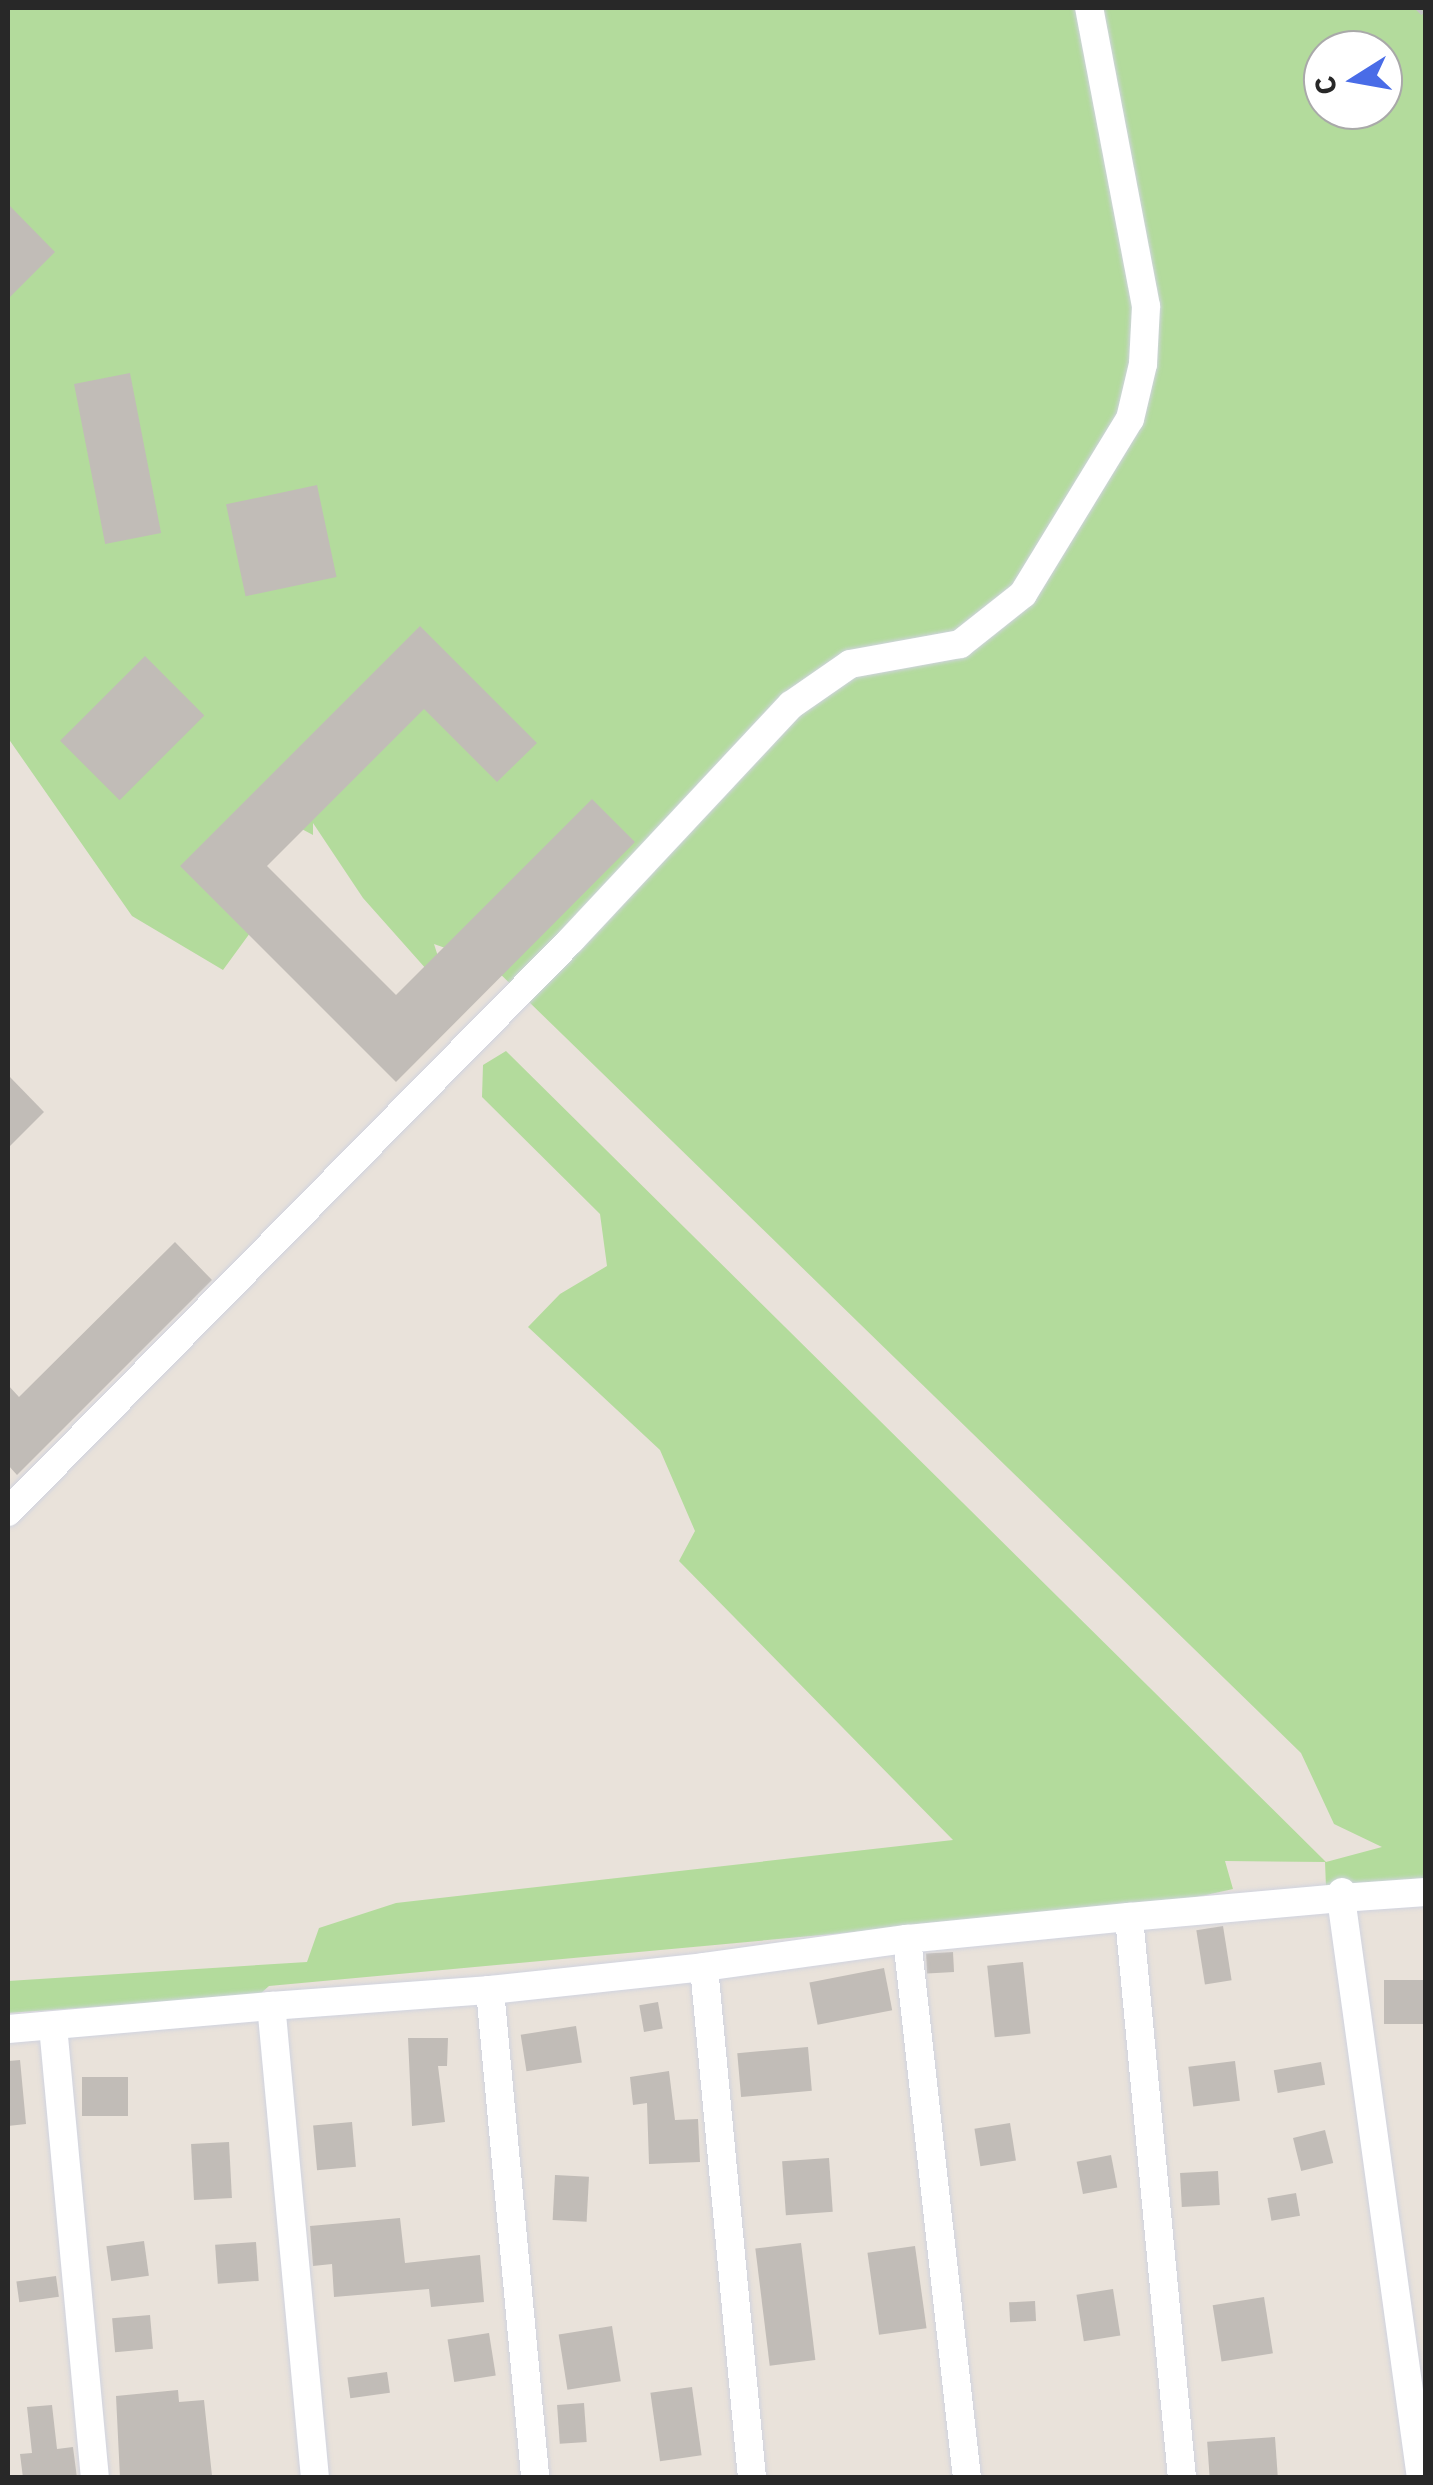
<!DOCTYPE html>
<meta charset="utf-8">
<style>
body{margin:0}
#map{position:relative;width:1433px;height:2485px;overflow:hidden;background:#e9e2da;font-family:"IBM Plex Sans",sans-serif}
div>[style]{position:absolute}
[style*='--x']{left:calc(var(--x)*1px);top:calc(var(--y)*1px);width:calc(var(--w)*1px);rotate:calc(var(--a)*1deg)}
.green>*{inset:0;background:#b3db9c}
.building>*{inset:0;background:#c1bcb7;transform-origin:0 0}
.path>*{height:4px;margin-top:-2px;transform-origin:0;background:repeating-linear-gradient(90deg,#c3c3c3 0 8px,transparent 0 13px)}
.roads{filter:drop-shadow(0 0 2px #d0d3df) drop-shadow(0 0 2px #d0d3df)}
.minor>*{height:28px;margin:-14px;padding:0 14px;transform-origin:14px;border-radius:14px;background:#fff}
span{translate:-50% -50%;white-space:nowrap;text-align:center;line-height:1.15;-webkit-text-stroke:8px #fff;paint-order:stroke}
.frame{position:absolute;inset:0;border:10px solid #282828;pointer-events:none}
.north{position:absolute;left:1303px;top:30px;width:100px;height:100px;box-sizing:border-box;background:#fff;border:2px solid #a9a9a9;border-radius:50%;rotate:259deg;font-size:28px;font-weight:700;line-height:40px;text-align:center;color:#282828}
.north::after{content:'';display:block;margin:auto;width:35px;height:45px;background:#496ce7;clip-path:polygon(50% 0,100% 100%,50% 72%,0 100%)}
</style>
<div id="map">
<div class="green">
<div style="clip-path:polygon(evenodd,8px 8px,1425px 8px,1425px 1878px,1326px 1887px,1325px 1862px,1225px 1861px,1233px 1889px,1170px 1903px,269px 1986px,259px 1995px,8px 2013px,8px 1981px,307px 1962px,319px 1928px,396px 1903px,953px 1840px,679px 1561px,695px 1531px,660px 1450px,528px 1327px,560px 1294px,607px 1266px,600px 1214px,482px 1097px,483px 1065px,506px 1051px,1326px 1862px,1382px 1847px,1334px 1824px,1301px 1753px,490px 964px,434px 944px,451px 997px,363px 898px,313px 823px,313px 835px,283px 819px,224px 831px,263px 915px,223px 970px,132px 916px,8px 738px,8px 8px,1323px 50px,1383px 50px,1383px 110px,1323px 110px,1323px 50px)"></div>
</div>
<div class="building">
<div style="clip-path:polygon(8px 204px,55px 252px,8px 299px)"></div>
<div style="left:130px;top:373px;width:163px;height:57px;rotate:79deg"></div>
<div style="left:317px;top:485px;width:94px;height:93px;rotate:78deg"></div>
<div style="clip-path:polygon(420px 626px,537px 743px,497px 782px,424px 709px,267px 866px,396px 995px,592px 799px,635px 842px,396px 1082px,180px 866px)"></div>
<div style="left:145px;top:656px;width:84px;height:120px;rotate:45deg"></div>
<div style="clip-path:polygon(8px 1075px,44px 1112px,8px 1148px)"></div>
<div style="clip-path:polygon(175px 1242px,212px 1280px,17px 1475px,8px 1465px,8px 1385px,19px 1397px)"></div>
<div style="left:1223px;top:1926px;width:55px;height:27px;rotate:81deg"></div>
<div style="left:953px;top:1952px;width:20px;height:27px;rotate:87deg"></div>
<div style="left:1023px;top:1962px;width:72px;height:36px;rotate:84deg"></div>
<div style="left:884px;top:1968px;width:43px;height:76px;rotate:79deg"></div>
<div style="left:1426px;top:1980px;width:44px;height:42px;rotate:90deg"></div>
<div style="left:658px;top:2002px;width:27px;height:19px;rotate:80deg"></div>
<div style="left:576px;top:2026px;width:37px;height:56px;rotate:81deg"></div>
<div style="clip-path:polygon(408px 2038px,448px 2038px,447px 2066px,438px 2066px,445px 2122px,412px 2126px)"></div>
<div style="left:808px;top:2047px;width:44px;height:71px;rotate:85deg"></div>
<div style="clip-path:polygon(20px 2060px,26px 2124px,8px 2126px,8px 2061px)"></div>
<div style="left:1235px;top:2061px;width:40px;height:47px;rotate:83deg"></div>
<div style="left:1321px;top:2062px;width:23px;height:48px;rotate:80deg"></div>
<div style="clip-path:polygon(669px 2071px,675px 2120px,698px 2119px,700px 2162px,649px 2164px,647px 2103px,633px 2105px,630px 2077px)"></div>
<div style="left:82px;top:2077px;width:46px;height:39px"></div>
<div style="left:352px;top:2122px;width:45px;height:39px;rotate:85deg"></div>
<div style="left:1010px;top:2123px;width:38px;height:36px;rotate:81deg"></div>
<div style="left:1325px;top:2130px;width:34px;height:33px;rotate:76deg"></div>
<div style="left:229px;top:2142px;width:56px;height:38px;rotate:87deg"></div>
<div style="left:1111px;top:2155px;width:33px;height:35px;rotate:79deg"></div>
<div style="left:829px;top:2158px;width:54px;height:47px;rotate:86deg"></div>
<div style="left:1218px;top:2171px;width:34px;height:38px;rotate:87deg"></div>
<div style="left:555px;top:2175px;width:34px;height:45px;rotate:3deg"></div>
<div style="left:1296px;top:2193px;width:23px;height:29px;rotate:80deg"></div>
<div style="clip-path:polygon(400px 2218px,405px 2263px,480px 2255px,484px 2302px,431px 2307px,429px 2289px,334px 2297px,332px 2264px,313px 2266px,310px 2226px)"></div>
<div style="left:144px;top:2241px;width:35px;height:38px;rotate:82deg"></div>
<div style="left:256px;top:2242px;width:39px;height:41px;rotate:86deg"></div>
<div style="left:801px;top:2243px;width:118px;height:46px;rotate:83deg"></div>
<div style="left:915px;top:2246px;width:83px;height:48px;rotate:82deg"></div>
<div style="left:56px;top:2276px;width:21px;height:40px;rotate:82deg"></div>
<div style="left:1113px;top:2289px;width:47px;height:37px;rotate:81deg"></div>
<div style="left:1264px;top:2297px;width:57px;height:52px;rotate:81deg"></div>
<div style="left:1035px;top:2301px;width:20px;height:26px;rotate:87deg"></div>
<div style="left:150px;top:2315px;width:34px;height:38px;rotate:85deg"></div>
<div style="left:612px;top:2326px;width:56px;height:54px;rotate:81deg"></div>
<div style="left:489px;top:2333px;width:43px;height:42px;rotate:81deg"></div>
<div style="left:387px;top:2372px;width:21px;height:40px;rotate:82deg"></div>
<div style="left:692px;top:2387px;width:69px;height:42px;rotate:82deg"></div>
<div style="clip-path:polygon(178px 2390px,179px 2402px,204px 2400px,212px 2476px,120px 2478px,116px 2396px)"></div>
<div style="left:584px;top:2403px;width:39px;height:27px;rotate:86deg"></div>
<div style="clip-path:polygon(52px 2405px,57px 2449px,73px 2447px,77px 2478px,23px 2478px,20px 2454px,32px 2453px,27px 2407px)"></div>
<div style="left:1275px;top:2437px;width:41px;height:68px;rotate:86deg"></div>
</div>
<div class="path">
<div style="--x:1417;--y:8;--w:13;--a:45"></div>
</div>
<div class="roads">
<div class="minor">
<div style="--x:8;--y:1512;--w:803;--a:-45.45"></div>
<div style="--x:571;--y:940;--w:322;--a:-46.9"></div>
<div style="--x:791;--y:705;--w:72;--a:-34.8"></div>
<div style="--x:850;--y:664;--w:112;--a:-10.3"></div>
<div style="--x:960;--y:644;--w:80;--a:-38.4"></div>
<div style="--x:1023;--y:594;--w:205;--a:-58.6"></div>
<div style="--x:1130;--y:419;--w:57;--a:-76.7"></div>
<div style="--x:1143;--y:364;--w:58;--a:-87"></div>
<div style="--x:1146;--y:306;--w:303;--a:-100.8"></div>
<div style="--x:907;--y:1939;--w:223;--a:-5.7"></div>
<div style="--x:490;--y:1990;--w:215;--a:-6.1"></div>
<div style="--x:53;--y:2026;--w:454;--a:84.7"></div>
<div style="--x:8;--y:2029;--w:264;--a:-5"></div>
<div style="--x:315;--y:2478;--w:474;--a:-95.3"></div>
<div style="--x:271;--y:2006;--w:220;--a:-4.2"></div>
<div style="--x:490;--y:1990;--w:490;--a:84.7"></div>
<div style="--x:752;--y:2478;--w:513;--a:-95.37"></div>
<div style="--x:704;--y:1967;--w:205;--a:-7.9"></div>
<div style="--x:907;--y:1939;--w:542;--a:83.65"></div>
<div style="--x:1182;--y:2478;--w:563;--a:-95.4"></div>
<div style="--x:1129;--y:1917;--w:213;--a:-5.1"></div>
<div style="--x:1341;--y:1898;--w:6;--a:-81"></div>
<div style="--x:1421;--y:2478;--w:585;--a:-97.85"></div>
<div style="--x:1341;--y:1898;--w:85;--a:-4"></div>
</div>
</div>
<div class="frame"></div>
<div class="north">С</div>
</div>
